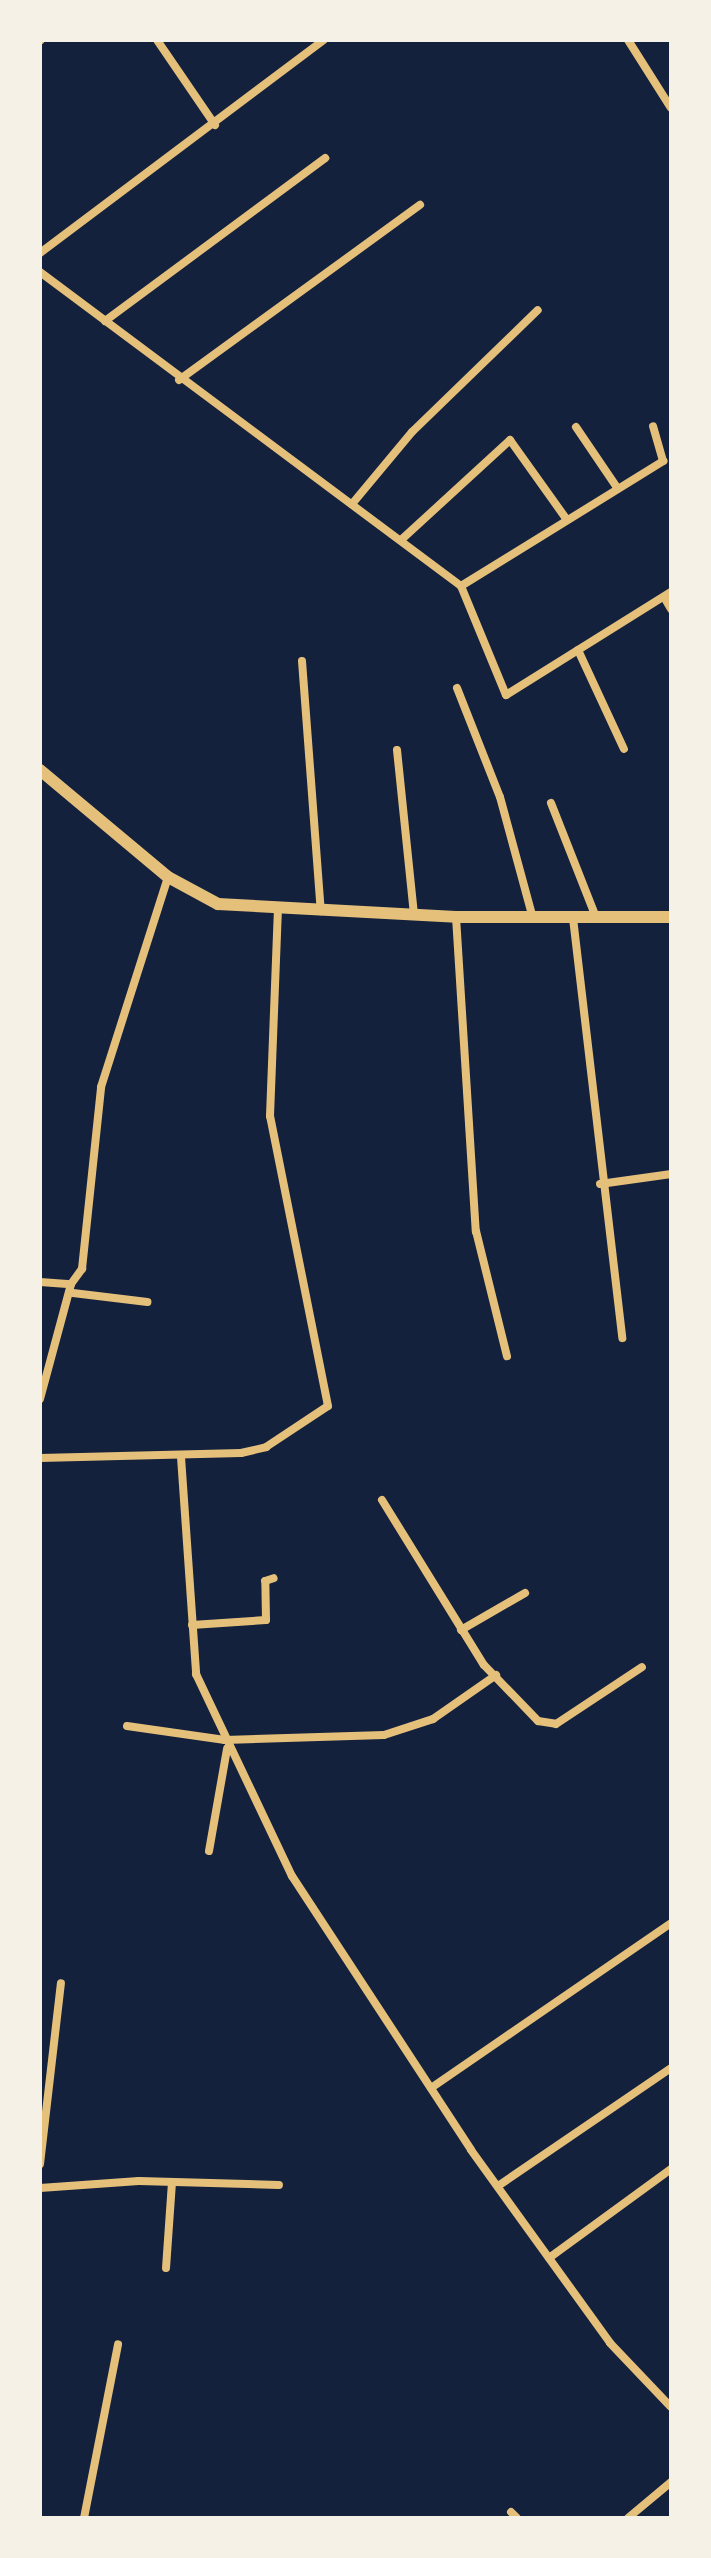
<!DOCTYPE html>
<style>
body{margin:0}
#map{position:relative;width:711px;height:2558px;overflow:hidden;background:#14213d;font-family:"DejaVu Sans",sans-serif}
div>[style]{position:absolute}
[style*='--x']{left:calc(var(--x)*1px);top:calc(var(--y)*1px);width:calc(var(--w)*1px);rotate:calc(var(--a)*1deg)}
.minor>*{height:8px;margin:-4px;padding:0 4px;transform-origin:4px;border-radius:4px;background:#e5c07b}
.tertiary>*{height:12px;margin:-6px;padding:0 6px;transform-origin:6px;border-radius:6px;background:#e5c07b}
span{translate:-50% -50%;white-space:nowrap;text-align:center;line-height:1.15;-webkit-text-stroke:7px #f6f1e7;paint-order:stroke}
.frame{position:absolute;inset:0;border:42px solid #f6f1e7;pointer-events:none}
</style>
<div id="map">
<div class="minor">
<div style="--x:157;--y:40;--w:103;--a:55.7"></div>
<div style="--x:628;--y:40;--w:80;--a:57.7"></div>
<div style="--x:40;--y:41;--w:1;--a:-45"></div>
<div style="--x:40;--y:253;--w:355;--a:-36.9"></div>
<div style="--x:40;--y:272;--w:525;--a:36.72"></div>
<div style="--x:461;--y:586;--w:118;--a:67.6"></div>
<div style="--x:506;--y:695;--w:195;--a:-32"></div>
<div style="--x:105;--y:321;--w:274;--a:-36.5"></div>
<div style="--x:179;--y:380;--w:298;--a:-36"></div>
<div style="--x:576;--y:427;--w:71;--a:55.9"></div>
<div style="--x:352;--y:504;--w:94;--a:-50.2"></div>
<div style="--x:412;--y:432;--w:175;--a:-44.1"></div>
<div style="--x:401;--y:540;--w:148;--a:-42.5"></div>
<div style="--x:510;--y:440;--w:95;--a:54.5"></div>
<div style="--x:461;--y:586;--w:238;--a:-31.7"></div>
<div style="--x:663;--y:461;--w:36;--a:-106"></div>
<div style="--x:664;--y:597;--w:14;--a:60"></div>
<div style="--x:578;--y:650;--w:109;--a:65.1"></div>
<div style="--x:302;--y:661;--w:251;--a:85.7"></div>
<div style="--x:457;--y:688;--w:117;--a:68.5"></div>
<div style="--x:500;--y:797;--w:122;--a:74.8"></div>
<div style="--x:397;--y:750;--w:166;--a:84.1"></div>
<div style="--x:551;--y:803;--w:123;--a:68.5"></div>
<div style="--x:456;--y:917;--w:315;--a:86.4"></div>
<div style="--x:476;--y:1231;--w:129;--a:76.1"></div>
<div style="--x:573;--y:918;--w:423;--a:83.3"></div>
<div style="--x:600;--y:1184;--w:72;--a:-8"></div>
<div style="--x:40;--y:1282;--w:31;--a:4"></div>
<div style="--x:71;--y:1284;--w:19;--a:-54"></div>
<div style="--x:82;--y:1269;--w:183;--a:-84"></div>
<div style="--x:101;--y:1087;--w:220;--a:-72.3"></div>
<div style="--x:73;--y:1293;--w:75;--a:6.9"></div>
<div style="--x:40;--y:1399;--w:119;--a:-74.9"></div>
<div style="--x:181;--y:1457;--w:218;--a:86"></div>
<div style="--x:196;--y:1674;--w:224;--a:64.6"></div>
<div style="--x:292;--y:1876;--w:327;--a:56.8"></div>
<div style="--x:471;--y:2150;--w:238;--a:54.2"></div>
<div style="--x:610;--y:2343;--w:88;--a:46.4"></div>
<div style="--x:40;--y:1458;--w:201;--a:-1.4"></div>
<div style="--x:241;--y:1453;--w:26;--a:-13"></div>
<div style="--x:266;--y:1447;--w:74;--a:-33.5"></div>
<div style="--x:328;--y:1406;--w:296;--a:-101.3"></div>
<div style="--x:270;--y:1116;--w:206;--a:-87.8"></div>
<div style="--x:382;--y:1500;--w:194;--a:58.3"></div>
<div style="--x:484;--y:1665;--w:78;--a:46"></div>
<div style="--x:538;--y:1721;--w:18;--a:9"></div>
<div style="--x:556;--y:1724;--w:103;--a:-33.5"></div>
<div style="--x:192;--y:1625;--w:74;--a:-3.9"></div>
<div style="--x:266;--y:1620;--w:39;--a:-91"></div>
<div style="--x:265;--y:1581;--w:9;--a:-18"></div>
<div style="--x:461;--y:1630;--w:74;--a:-30"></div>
<div style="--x:127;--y:1726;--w:99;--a:8.1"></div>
<div style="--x:225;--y:1740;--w:159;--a:-1.8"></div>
<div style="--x:384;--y:1735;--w:52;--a:-18.1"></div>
<div style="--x:433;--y:1719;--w:77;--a:-34.9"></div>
<div style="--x:209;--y:1851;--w:104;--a:-80"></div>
<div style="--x:431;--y:2088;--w:291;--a:-34.5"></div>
<div style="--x:40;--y:2164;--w:182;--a:-83.4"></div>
<div style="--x:498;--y:2186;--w:209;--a:-34.3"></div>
<div style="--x:40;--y:2188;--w:99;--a:-4"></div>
<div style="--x:139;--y:2181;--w:140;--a:1.6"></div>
<div style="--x:549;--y:2258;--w:151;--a:-36.1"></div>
<div style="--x:166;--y:2268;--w:86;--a:-86"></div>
<div style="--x:511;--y:2512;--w:8;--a:45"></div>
<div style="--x:84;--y:2518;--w:177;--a:-78.9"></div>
<div style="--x:628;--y:2518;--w:56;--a:-39.9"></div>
</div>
<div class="tertiary">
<div style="--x:40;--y:770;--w:167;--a:39.9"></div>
<div style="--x:168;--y:877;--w:57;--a:28.4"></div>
<div style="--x:218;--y:904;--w:238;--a:3.1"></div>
<div style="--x:456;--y:917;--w:215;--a:0"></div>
</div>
<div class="frame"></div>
</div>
